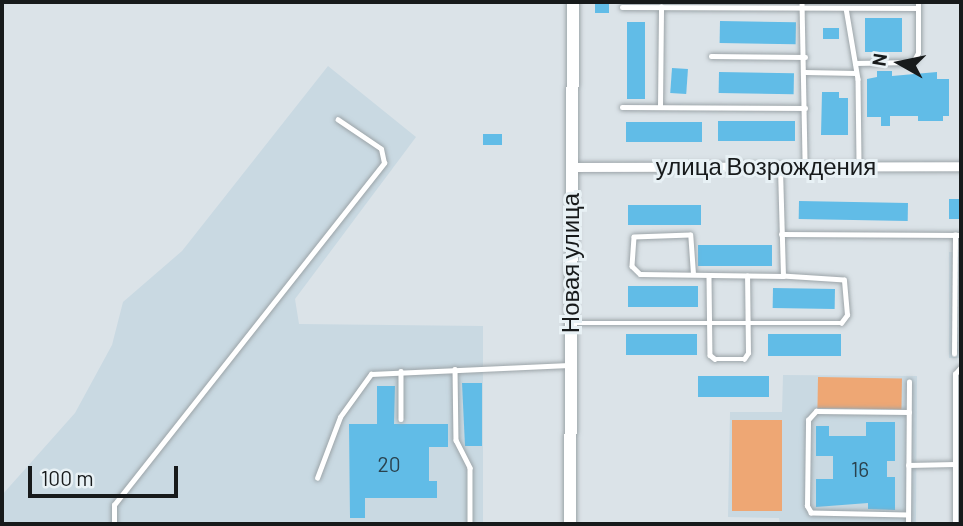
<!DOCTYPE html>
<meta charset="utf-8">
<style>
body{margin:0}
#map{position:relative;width:963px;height:526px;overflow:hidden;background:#dbe3e8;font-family:Barlow,sans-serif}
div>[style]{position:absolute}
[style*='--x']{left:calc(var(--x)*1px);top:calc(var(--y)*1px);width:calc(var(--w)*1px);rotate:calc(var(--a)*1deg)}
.built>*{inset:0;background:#c9d9e2;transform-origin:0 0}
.green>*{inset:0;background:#eea774;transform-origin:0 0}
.building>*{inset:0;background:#61bce7;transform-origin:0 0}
.roads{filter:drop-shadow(0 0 2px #9ca4a8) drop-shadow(0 0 2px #9ca4a8)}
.lane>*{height:4.5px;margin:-2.25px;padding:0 2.25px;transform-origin:2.25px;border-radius:2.25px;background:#fff}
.street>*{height:9px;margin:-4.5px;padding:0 4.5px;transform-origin:4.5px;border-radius:4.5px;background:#fff}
.secondary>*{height:12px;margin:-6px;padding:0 6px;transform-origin:6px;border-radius:6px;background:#fff}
span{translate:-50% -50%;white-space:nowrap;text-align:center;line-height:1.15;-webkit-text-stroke:6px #e8f1f5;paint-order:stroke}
.number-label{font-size:21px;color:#2a424e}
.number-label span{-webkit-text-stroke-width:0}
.street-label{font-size:24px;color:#171a1b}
.frame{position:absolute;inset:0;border:4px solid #171a1b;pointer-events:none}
.north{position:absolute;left:865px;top:28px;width:70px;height:70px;-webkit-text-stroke:5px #e8f1f5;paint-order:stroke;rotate:279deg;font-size:19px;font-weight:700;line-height:28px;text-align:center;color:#171a1b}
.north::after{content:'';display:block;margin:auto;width:24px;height:32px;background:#171a1b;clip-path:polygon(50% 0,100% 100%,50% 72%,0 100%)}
.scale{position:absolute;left:28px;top:466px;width:150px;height:32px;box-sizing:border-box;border:4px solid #171a1b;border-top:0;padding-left:9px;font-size:21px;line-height:24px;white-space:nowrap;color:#171a1b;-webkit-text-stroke:5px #e8f1f5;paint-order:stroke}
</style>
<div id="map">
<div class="built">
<div style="clip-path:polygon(328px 66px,416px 137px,295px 299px,299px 324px,483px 326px,483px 524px,2px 524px,2px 495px,75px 413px,112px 345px,123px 302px,182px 251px)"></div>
<div style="left:949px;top:252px;width:12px;height:106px"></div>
<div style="clip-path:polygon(783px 375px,917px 376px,916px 524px,780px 524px,779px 518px,728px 517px,730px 412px,782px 412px)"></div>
</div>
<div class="green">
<div style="left:818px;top:377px;width:84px;height:31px;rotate:1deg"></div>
<div style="left:732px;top:420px;width:50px;height:91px"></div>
</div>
<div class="building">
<div style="left:595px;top:2px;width:14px;height:11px"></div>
<div style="left:865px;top:18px;width:37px;height:34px"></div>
<div style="left:720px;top:21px;width:76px;height:22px;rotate:1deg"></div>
<div style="left:627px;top:22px;width:18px;height:77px"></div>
<div style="left:823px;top:28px;width:16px;height:11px"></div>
<div style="left:672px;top:68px;width:16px;height:25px;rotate:4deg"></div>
<div style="clip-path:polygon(877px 71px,892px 71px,892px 76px,937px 72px,937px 79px,949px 79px,949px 116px,943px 116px,943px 121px,918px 121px,918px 116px,890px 116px,890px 126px,881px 126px,881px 117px,867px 117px,867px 79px,877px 77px)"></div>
<div style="left:719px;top:72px;width:75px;height:21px;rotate:1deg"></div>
<div style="clip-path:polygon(822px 92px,839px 92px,839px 98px,848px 98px,848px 135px,821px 135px)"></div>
<div style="left:718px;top:121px;width:77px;height:20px"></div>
<div style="left:626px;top:122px;width:76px;height:20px"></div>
<div style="left:483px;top:134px;width:19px;height:11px"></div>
<div style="left:949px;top:199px;width:12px;height:20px"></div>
<div style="left:799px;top:201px;width:109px;height:18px;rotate:1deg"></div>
<div style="left:628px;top:205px;width:73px;height:20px"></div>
<div style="left:772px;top:245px;width:21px;height:74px;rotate:90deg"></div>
<div style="left:628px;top:286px;width:70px;height:21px"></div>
<div style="left:773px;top:288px;width:62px;height:20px;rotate:1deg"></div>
<div style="left:626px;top:334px;width:71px;height:21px"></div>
<div style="left:768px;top:334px;width:73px;height:22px"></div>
<div style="left:698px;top:376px;width:71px;height:21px"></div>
<div style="clip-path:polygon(462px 383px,482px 383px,482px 446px,465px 446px)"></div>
<div style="clip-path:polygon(377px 386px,395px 386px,394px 424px,448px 424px,448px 447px,429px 447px,429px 481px,437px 481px,437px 498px,365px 498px,365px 518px,350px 518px,349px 424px,377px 424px)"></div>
<div style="clip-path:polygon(866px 422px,895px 422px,895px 461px,887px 461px,887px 477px,895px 477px,895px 510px,868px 509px,868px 503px,816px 507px,816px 479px,833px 479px,833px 456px,816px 456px,816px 426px,829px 426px,829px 436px,866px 436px)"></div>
</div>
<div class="roads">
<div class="lane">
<div style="--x:802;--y:2;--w:163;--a:88.9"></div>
<div style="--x:622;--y:7;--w:296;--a:0.2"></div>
<div style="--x:846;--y:8;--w:72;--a:80.4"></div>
<div style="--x:858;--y:79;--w:87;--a:89.3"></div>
<div style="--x:711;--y:56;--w:94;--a:0.6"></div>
<div style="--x:855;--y:63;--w:58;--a:-1"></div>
<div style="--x:913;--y:62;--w:10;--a:-61"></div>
<div style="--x:918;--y:53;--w:51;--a:-90"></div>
<div style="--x:805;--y:72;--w:51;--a:1.1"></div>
<div style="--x:622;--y:107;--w:183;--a:0.3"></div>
<div style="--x:660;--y:107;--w:100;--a:-89.4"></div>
<div style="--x:781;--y:234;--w:180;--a:0.3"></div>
<div style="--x:693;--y:274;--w:39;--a:-94"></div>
<div style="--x:690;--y:235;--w:56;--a:178"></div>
<div style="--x:634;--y:237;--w:29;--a:94"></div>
<div style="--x:632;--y:266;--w:11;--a:45"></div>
<div style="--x:640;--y:274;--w:143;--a:0.8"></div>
<div style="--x:709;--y:277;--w:78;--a:89.3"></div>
<div style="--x:710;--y:355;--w:6;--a:39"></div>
<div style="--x:715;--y:359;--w:29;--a:0"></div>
<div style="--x:744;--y:359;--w:7;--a:-56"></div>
<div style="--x:748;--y:353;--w:77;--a:-90.7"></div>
<div style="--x:574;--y:323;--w:267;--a:0"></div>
<div style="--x:841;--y:323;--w:10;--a:-53"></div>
<div style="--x:847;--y:315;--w:35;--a:-95"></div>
<div style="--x:844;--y:280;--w:61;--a:-176.2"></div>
<div style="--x:783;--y:276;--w:109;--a:-91.6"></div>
<div style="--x:954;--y:354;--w:119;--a:-89.5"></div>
<div style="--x:455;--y:369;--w:71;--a:89.2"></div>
<div style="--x:456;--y:440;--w:31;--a:63"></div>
<div style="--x:470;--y:468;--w:56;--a:90"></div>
<div style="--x:401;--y:371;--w:48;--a:90"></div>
<div style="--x:908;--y:465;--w:47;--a:-1.2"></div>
<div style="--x:317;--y:478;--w:65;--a:-69.3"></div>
<div style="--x:340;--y:417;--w:53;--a:-54.2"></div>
<div style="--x:371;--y:374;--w:198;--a:-2.6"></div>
<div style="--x:908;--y:515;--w:97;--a:-178.8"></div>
<div style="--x:811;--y:513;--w:8;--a:-120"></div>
<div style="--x:807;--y:506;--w:86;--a:-89.3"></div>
<div style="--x:808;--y:420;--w:12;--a:-48"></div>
<div style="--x:816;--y:411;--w:93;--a:0.6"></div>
<div style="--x:114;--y:524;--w:19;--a:-90"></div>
<div style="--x:114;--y:505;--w:436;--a:-51.7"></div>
<div style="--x:384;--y:163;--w:14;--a:-102"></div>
<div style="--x:381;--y:149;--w:52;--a:-146"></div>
<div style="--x:908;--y:524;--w:142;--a:-89.6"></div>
<div style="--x:955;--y:524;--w:150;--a:-90"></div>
<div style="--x:955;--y:374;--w:9;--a:-49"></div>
</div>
<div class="street">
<div style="--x:570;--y:167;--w:391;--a:-0.1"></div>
</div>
<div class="secondary">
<div style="--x:570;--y:524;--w:522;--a:-89.67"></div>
</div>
</div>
<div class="number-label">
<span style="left:389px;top:464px">20</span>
<span style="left:860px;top:469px">16</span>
</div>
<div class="street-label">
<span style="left:766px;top:166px">улица Возрождения</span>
<span style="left:570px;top:263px;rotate:-90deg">Новая улица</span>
</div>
<div class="frame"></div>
<div class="north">N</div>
<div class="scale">100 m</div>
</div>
